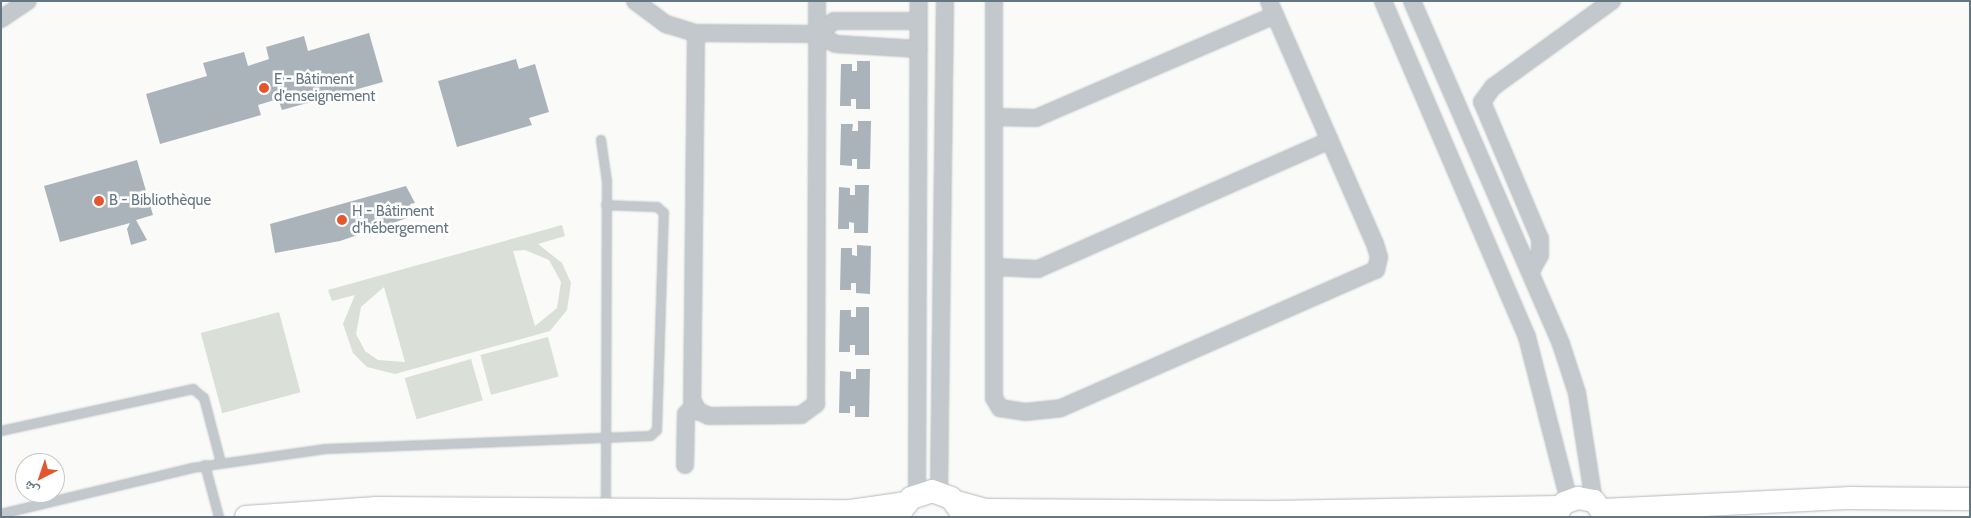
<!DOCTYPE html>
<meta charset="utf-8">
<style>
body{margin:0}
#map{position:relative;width:1971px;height:518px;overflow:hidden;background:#fafaf8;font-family:Cabin,"Noto Naskh Arabic",sans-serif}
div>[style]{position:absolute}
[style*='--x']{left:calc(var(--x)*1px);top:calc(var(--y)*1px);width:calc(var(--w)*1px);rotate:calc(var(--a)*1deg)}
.green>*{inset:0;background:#dadfd7;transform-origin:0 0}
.building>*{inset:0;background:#aab3b9}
.roads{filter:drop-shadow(0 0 1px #b3babf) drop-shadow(0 0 1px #b3babf)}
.lane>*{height:8px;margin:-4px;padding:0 4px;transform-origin:4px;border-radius:4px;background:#c3c8cc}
.street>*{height:16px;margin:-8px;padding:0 8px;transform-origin:8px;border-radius:8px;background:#c3c8cc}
.secondary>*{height:22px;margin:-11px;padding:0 11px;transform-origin:11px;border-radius:11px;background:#fff}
.dots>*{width:14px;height:14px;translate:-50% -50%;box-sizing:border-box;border:2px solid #fff;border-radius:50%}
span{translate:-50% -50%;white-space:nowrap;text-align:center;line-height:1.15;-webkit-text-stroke:5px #fff;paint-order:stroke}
.poi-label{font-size:15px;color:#657683}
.left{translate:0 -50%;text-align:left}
.frame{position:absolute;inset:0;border:2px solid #657683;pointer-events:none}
.north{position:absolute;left:15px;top:453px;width:50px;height:50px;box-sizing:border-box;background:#fff;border:1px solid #c1c8cd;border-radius:50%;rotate:221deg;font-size:14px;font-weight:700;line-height:20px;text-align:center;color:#657683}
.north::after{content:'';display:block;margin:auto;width:18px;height:22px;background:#e4572e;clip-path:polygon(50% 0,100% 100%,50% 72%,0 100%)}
</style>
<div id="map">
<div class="green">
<div style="clip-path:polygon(evenodd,562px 225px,565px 236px,538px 244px,562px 263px,571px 283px,567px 310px,550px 331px,395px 374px,367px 367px,353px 353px,343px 324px,355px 295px,332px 301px,328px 290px,562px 225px,525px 250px,549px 260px,561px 282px,557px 308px,535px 326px,513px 251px,525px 250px,562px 225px,384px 287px,405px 362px,378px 360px,365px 351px,356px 334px,361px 307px,384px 287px)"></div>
<div style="left:279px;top:312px;width:83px;height:81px;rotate:75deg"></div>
<div style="left:548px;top:337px;width:41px;height:70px;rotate:75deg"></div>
<div style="left:471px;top:359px;width:43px;height:69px;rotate:74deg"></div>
</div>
<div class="building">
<div style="clip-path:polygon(369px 33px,383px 82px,282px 110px,278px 99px,258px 105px,261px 115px,160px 144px,146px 94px,207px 76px,203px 63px,244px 52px,248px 66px,269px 59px,266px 47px,304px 36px,308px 51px)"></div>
<div style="clip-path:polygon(516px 59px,519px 69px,535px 64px,549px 112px,529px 118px,532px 125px,457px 147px,438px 81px)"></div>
<div style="clip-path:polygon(857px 61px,870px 61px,870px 109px,856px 109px,856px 99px,851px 99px,851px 106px,840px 106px,841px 64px,852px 64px,852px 71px,857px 71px)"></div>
<div style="clip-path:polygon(858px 121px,871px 121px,870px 169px,857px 169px,857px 159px,852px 159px,852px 166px,840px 165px,841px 124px,853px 124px,852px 131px,858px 131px)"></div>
<div style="clip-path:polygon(137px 160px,153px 215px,136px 220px,147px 240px,131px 245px,127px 229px,130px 223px,60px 242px,44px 186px)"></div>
<div style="clip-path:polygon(855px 185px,869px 185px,868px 233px,854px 233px,854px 223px,849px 222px,849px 229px,838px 229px,839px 187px,850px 188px,850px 195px,855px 195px)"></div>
<div style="clip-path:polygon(406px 186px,415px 203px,410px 204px,413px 216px,340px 241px,275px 253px,270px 224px)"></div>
<div style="clip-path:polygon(857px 245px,871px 246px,870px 294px,856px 293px,856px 283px,851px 283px,851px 290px,840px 290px,841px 248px,852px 248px,852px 255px,857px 256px)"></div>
<div style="clip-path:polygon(856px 307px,869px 307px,869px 355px,855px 355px,855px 345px,850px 345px,850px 352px,839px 352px,840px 310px,851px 310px,851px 317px,856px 317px)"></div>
<div style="clip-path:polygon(856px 369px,870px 369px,869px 417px,855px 417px,855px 406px,850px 406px,850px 413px,839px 413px,840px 371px,851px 372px,851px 379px,856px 379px)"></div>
</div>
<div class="roads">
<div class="lane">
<div style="--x:601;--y:140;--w:41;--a:81.7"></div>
<div style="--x:607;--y:181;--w:327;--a:90.2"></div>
<div style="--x:1;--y:431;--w:197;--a:-12.3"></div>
<div style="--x:193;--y:389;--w:14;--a:39"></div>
<div style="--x:204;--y:398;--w:67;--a:75.3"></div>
<div style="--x:205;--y:465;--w:54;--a:74.9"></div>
<div style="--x:1;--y:514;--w:196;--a:-13.5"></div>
<div style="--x:192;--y:468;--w:135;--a:-8.1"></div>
<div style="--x:326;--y:449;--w:325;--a:-2.3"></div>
<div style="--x:651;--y:436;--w:8;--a:-45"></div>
<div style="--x:657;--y:430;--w:217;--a:-88.2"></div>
<div style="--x:664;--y:213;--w:9;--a:-139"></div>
<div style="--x:657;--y:207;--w:51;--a:-177.8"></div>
</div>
<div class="street">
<div style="--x:635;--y:1;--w:39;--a:37"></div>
<div style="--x:666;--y:24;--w:31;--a:17"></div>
<div style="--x:696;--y:33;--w:121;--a:0.5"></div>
<div style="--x:817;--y:34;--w:33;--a:-90"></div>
<div style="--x:994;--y:1;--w:397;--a:90"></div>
<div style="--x:994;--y:398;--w:12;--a:59"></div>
<div style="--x:1000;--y:408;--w:25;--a:9"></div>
<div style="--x:1025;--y:412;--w:36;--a:-6"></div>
<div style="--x:1061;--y:408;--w:344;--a:-23.7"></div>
<div style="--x:1376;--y:270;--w:13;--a:-77"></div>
<div style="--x:1379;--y:257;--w:14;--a:-107"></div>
<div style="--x:1375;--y:244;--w:265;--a:-113.6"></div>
<div style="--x:1383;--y:1;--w:366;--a:66.8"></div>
<div style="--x:1527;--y:337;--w:168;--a:75.6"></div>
<div style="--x:1412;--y:1;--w:374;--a:66.5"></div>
<div style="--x:1561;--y:344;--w:52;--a:71.9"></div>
<div style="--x:1577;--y:393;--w:109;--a:81.1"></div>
<div style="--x:1;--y:19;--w:32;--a:-34"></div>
<div style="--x:696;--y:33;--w:367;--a:90.6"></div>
<div style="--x:692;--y:400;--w:13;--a:61"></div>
<div style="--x:698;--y:411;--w:12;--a:24"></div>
<div style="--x:709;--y:416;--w:92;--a:-0.6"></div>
<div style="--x:801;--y:415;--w:19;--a:-36"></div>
<div style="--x:816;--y:404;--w:370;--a:-89.8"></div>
<div style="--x:817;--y:34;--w:21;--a:-37"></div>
<div style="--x:834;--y:21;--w:84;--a:0"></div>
<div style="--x:817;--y:34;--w:21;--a:28"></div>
<div style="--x:836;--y:44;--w:83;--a:3.4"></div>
<div style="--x:994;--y:117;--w:42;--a:1.4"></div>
<div style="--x:1036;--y:118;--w:260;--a:-23.3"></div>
<div style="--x:994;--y:267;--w:44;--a:2.6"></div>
<div style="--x:1038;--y:269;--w:319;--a:-23.8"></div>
<div style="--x:1531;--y:271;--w:18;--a:-61"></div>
<div style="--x:1540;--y:255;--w:16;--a:-90"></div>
<div style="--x:1540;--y:239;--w:149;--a:-112.9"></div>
<div style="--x:1482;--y:102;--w:19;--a:-54"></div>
<div style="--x:1493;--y:87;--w:147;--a:-35.9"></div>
<div style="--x:685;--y:465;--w:51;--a:-88.9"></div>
<div style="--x:686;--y:414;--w:11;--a:-45"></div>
<div style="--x:939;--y:492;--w:491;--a:-89.3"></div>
<div style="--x:917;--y:494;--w:493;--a:-89.8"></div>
</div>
<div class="secondary">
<div style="--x:956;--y:502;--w:30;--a:15"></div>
<div style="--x:985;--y:510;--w:287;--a:0.4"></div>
<div style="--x:1272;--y:512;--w:287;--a:-1"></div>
<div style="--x:1603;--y:510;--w:248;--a:-2.8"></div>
<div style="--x:1851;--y:498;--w:119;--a:0.5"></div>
<div style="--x:899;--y:514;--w:20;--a:-53"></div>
<div style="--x:911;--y:498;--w:22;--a:-18"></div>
<div style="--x:932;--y:491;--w:20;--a:20"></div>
<div style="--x:951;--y:498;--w:19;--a:54"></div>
<div style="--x:246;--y:517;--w:131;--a:-3.9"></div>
<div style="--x:377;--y:508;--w:474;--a:0.4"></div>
<div style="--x:851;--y:511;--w:56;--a:-8.3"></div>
<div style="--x:1554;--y:517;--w:17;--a:-54"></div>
<div style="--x:1564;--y:503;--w:15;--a:-20"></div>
<div style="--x:1578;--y:498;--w:16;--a:11"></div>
<div style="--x:1594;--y:501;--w:20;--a:53"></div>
</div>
</div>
<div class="dots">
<div style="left:264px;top:88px;background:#e4572e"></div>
<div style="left:99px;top:201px;background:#e4572e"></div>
<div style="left:342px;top:220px;background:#e4572e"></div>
</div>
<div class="poi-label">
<span class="left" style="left:274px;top:88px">E - Bâtiment<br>d'enseignement</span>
<span class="left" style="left:109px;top:201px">B - Bibliothèque</span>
<span class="left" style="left:352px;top:220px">H - Bâtiment<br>d'hébergement</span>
</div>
<div class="frame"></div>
<div class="north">ش</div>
</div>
